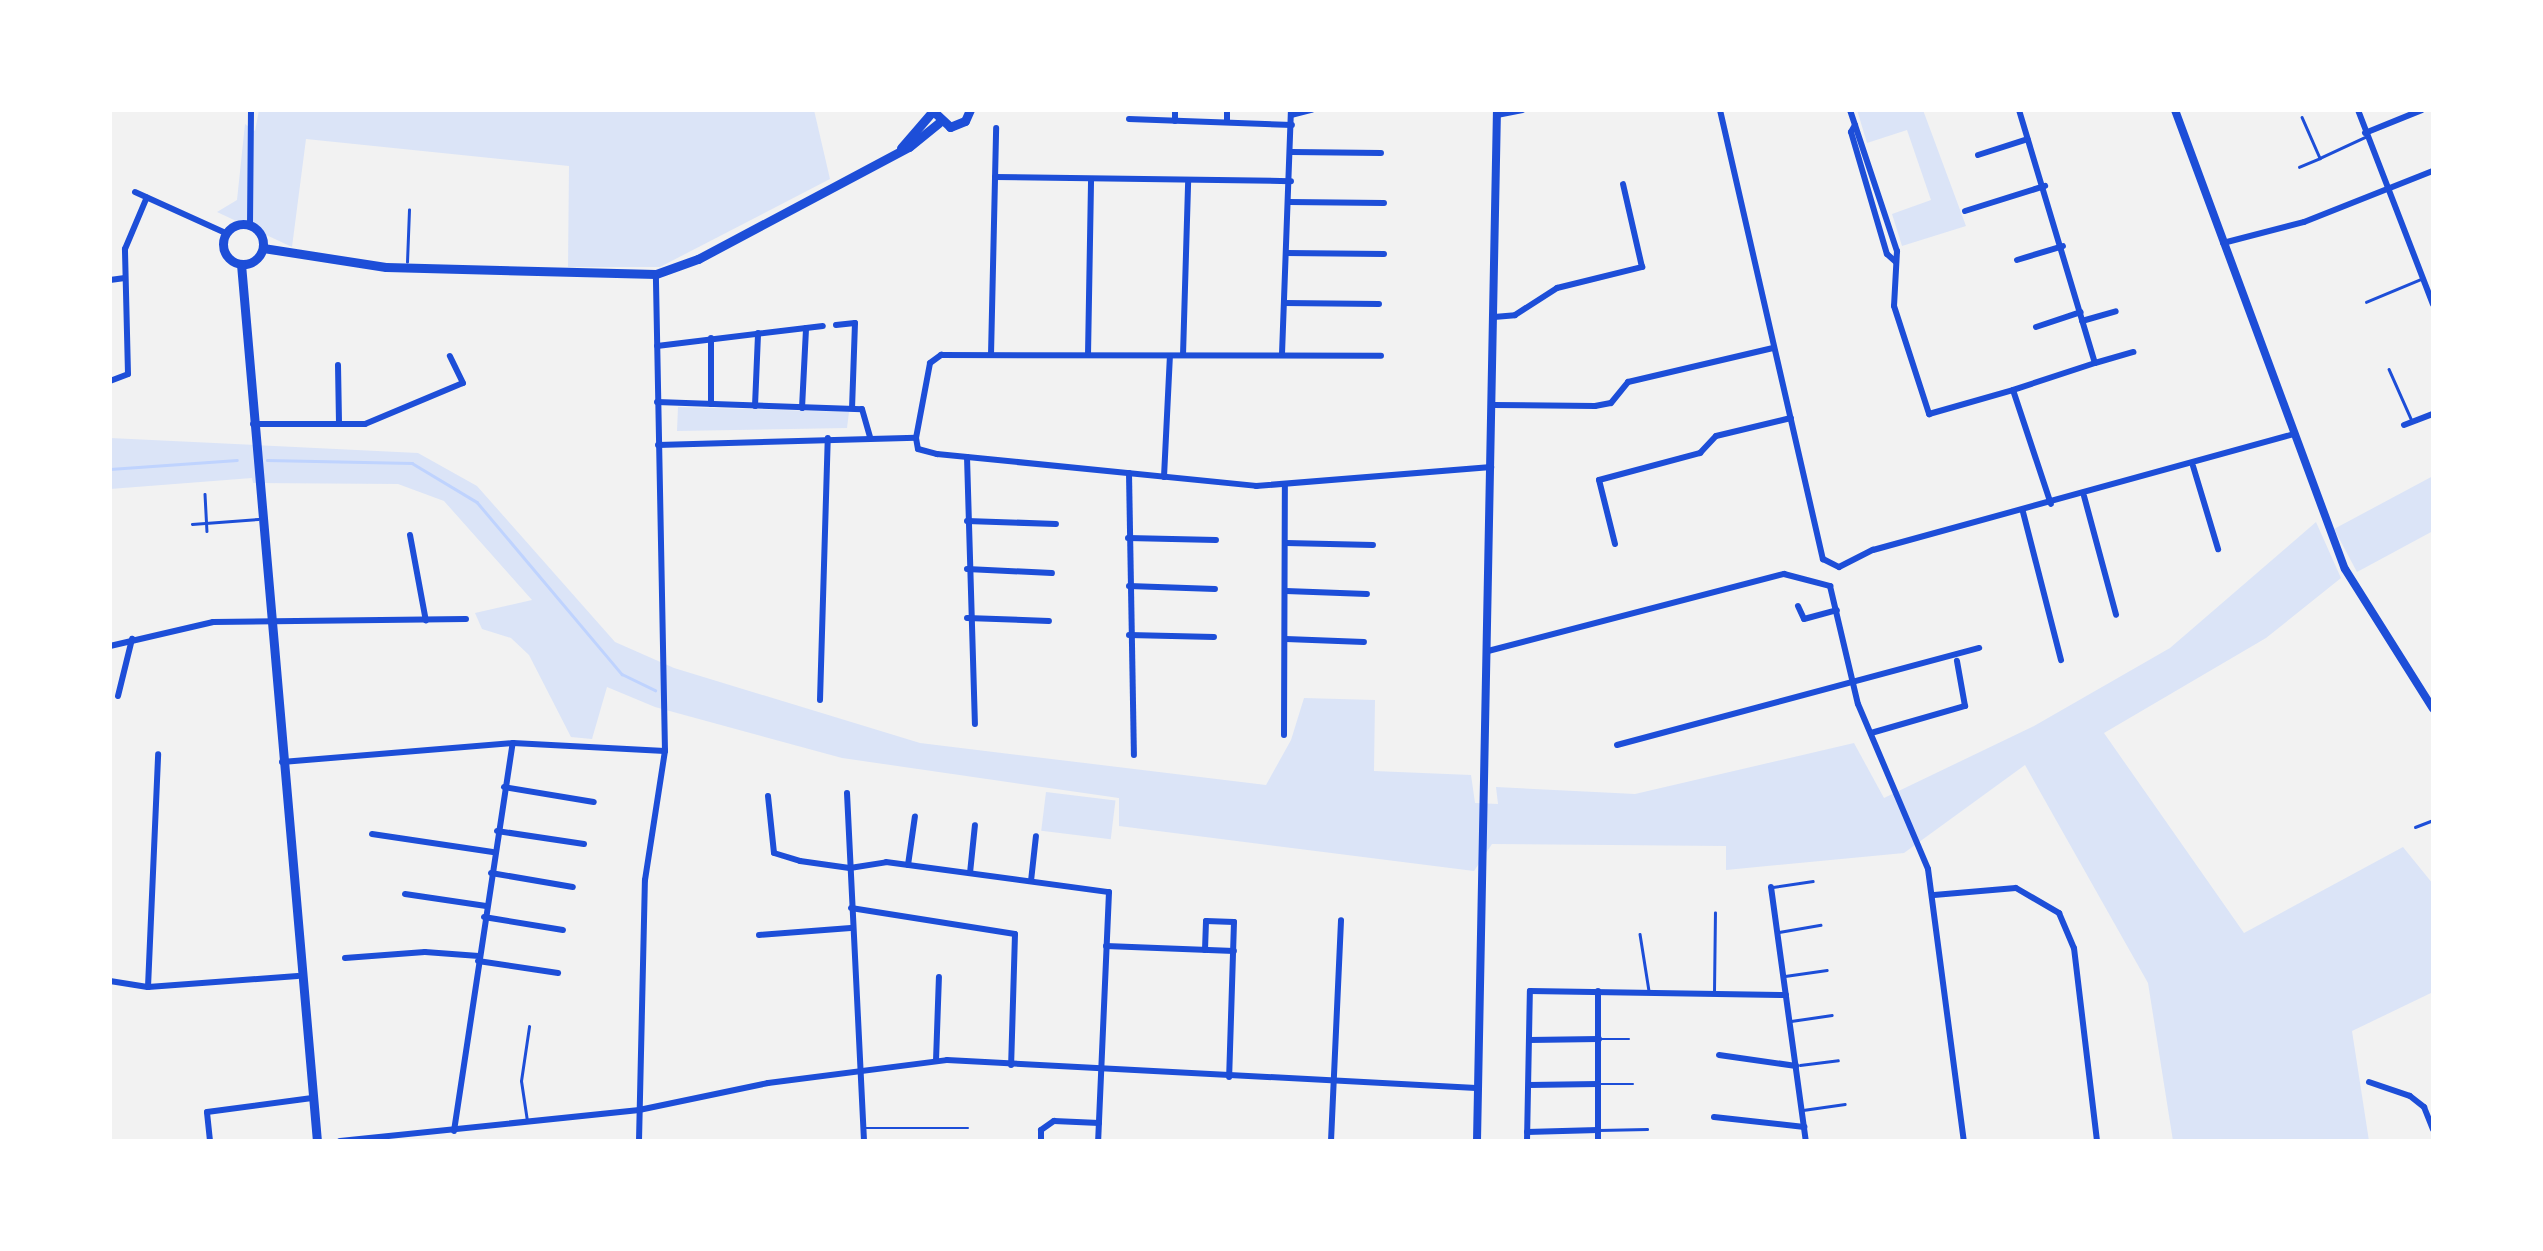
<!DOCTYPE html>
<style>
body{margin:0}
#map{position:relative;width:2543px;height:1251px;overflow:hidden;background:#f2f2f2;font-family:Helvetica,sans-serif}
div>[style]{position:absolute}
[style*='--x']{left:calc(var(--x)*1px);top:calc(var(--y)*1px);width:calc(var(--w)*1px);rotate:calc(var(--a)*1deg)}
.green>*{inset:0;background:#dbe4f7;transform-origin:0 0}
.stream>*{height:2.5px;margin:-1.25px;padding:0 1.25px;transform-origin:1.25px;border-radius:1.25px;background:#bfd3fe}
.service>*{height:2.5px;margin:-1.25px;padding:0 1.25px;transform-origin:1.25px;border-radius:1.25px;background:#1d4ed8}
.minor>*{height:6px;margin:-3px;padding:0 3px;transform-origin:3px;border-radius:3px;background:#1d4ed8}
.tertiary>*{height:8px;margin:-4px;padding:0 4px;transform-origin:4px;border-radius:4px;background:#1d4ed8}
.secondary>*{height:9px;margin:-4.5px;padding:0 4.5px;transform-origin:4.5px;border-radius:4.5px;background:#1d4ed8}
.secondary>.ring{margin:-4.5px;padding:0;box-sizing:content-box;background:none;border:9px solid #1d4ed8;border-radius:50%}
span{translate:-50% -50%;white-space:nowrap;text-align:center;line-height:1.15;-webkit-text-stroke:8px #fff;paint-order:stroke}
.frame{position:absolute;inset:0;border:112px solid #fff;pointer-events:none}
</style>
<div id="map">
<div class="green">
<div style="clip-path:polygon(259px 110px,814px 110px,830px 179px,660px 267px,568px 267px,569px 166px,306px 139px,292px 247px,217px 212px,237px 200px,245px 124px,255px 131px)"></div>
<div style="clip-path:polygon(1857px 110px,1923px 110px,1966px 226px,1902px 246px,1892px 214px,1931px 200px,1907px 130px,1867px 143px)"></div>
<div style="clip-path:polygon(678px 407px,849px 412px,847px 428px,677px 431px)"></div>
<div style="clip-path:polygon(110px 438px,418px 453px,477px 486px,615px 642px,674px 668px,920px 743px,1266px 785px,1291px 740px,1304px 698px,1375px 700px,1374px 771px,1471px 775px,1475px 803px,1498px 804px,1496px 787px,1635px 794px,1854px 743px,1884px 798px,2034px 726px,2170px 648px,2316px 522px,2341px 578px,2266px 638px,2104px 733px,2244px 933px,2403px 847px,2433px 884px,2433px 992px,2352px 1031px,2369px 1141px,2173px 1141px,2148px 983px,2025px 765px,1904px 853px,1726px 870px,1726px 846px,1492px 844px,1474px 871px,1119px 826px,1119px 798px,842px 758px,655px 707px,607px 687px,592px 739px,571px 737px,529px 655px,511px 638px,482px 629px,475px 613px,532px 600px,444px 501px,398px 484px,253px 483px,252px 478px,110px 489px)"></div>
<div style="clip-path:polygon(2433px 476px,2433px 531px,2357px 572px,2334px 529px)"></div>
<div style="left:1046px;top:792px;width:70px;height:39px;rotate:7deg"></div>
</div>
<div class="stream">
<div style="--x:267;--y:460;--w:145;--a:1.2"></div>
<div style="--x:412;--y:463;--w:76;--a:31"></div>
<div style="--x:477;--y:502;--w:225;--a:49.9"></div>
<div style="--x:622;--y:674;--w:37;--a:26"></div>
<div style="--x:110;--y:469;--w:127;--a:-4.1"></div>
</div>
<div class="service">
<div style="--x:2302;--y:117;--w:45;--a:66.3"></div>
<div style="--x:2320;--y:158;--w:50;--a:-25"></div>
<div style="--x:2299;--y:167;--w:21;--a:-23"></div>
<div style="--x:407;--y:262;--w:52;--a:-87.8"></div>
<div style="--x:2366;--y:302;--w:60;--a:-22.7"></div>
<div style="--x:2389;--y:369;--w:57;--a:66.1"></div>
<div style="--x:205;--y:494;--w:37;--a:87"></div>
<div style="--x:192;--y:524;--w:66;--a:-4.3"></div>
<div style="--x:2415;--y:827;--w:19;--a:-21"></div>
<div style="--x:1773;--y:887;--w:40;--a:-8.5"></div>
<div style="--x:1779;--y:932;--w:42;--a:-9.7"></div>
<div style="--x:1640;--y:934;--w:58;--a:81"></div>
<div style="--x:1785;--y:976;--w:42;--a:-8.1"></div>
<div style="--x:1714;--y:992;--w:79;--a:-89.3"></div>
<div style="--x:1791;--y:1021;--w:41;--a:-8.3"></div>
<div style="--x:1600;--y:1039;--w:29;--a:0"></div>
<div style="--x:1800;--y:1065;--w:38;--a:-7"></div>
<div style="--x:1600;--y:1084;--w:33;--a:0"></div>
<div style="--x:1803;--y:1110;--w:42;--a:-8.1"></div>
<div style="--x:527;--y:1121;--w:40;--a:-98.5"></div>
<div style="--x:521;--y:1081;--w:55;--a:-81.6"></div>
<div style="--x:865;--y:1128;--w:103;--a:0"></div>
<div style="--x:1599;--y:1130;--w:48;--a:-1.2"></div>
</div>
<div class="minor">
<div style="--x:1175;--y:110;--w:11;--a:90"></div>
<div style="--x:1227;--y:110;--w:12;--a:90"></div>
<div style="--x:1720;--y:110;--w:461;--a:77.1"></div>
<div style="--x:1823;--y:559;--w:18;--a:27"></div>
<div style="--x:1839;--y:567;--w:38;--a:-27"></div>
<div style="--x:1873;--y:550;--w:438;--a:-15.4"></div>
<div style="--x:1850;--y:110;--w:149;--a:71.6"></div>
<div style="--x:1897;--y:251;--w:55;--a:93.1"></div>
<div style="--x:1894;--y:306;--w:114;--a:72"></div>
<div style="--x:1929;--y:414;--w:87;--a:-15.9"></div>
<div style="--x:2019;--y:110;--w:264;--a:73.3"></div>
<div style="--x:2095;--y:363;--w:86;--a:161.8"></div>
<div style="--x:2013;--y:390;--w:120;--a:71.6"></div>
<div style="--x:2358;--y:110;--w:208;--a:68.9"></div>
<div style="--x:1291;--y:115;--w:21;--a:-14"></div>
<div style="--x:1497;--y:115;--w:26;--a:-11"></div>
<div style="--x:1129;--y:119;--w:163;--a:2.1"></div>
<div style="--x:1855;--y:125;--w:8;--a:120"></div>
<div style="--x:1851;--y:132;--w:127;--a:73.6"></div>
<div style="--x:1887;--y:254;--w:12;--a:42"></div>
<div style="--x:2365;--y:133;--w:61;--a:-22"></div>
<div style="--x:1292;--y:152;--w:89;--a:0.6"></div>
<div style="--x:1978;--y:155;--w:52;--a:-17.7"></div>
<div style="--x:995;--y:177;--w:296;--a:0.8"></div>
<div style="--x:135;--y:192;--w:100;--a:24.3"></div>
<div style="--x:1289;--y:202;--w:95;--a:0.6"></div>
<div style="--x:1965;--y:211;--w:84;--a:-17.4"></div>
<div style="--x:250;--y:225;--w:115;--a:-89.5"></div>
<div style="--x:2223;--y:243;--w:84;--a:-14.5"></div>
<div style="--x:2304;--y:222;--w:139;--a:-21.6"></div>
<div style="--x:1286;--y:253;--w:98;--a:0.6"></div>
<div style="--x:2017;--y:260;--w:48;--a:-16.9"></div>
<div style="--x:110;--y:280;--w:15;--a:-8"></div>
<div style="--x:1284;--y:303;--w:95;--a:0.6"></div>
<div style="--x:1494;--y:317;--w:21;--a:-5"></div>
<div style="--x:1515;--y:315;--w:50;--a:-32.7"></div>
<div style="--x:1557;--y:288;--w:88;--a:-13.9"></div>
<div style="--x:1642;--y:267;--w:85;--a:-102.9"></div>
<div style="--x:2082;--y:321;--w:35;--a:-16"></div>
<div style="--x:836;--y:325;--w:19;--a:-6"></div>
<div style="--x:855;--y:323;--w:85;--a:92"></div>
<div style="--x:2036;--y:327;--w:47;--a:-18.4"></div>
<div style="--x:657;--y:346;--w:167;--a:-6.9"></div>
<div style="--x:1282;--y:354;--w:244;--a:-87.9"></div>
<div style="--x:991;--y:355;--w:227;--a:-88.7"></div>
<div style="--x:1088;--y:355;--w:175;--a:-89"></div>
<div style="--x:1183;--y:355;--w:173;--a:-88.3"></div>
<div style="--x:2095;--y:363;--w:40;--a:-16"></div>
<div style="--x:338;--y:365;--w:59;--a:89"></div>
<div style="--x:110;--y:381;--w:19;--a:-21"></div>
<div style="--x:128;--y:374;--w:125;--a:-91.4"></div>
<div style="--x:125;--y:249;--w:56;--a:-67.1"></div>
<div style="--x:657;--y:402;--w:205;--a:2"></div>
<div style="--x:862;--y:409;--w:29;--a:74"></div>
<div style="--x:711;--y:404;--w:66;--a:-90"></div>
<div style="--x:1493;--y:405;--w:102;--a:0.6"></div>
<div style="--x:1595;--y:406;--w:16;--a:-11"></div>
<div style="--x:1611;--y:403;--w:27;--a:-51"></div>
<div style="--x:1628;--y:382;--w:149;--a:-13.2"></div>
<div style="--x:755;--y:406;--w:73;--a:-87.6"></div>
<div style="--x:802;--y:408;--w:80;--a:-87.1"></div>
<div style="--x:253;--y:424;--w:112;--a:0"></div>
<div style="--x:365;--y:424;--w:106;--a:-22.7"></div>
<div style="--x:463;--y:383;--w:30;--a:-116"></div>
<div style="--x:2404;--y:425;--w:31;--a:-21"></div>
<div style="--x:916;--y:438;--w:11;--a:80"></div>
<div style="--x:918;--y:449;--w:20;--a:15"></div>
<div style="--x:937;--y:454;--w:321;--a:5.7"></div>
<div style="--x:1256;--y:486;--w:236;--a:-4.6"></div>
<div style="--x:658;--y:445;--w:258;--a:-1.6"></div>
<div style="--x:916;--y:438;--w:76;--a:-79.4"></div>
<div style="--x:930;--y:363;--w:14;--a:-36"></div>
<div style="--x:941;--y:355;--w:440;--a:0.1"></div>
<div style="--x:967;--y:457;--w:267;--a:88.3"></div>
<div style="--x:2193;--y:466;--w:87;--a:73.2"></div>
<div style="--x:1129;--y:473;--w:282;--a:89"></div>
<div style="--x:1164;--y:477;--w:121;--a:-87.2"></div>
<div style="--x:2084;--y:496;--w:123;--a:74.9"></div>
<div style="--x:2023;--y:512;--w:153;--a:75.6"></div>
<div style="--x:967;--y:521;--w:89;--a:1.9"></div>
<div style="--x:410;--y:535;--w:87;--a:79.5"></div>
<div style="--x:1128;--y:538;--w:88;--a:1.3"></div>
<div style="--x:1286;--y:543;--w:87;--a:1.3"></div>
<div style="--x:1615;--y:544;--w:66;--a:-104"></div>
<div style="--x:1599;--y:480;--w:105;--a:-15"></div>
<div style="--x:1700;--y:453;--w:23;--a:-47"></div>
<div style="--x:1716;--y:436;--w:77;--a:-13.5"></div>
<div style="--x:967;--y:569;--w:85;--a:2.7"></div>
<div style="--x:1129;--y:586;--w:86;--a:2"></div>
<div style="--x:1286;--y:591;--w:81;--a:2.1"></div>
<div style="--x:1798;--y:606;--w:14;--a:65"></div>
<div style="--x:1804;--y:619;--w:34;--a:-15"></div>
<div style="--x:967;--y:618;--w:82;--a:2.1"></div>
<div style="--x:1129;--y:635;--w:85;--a:1.3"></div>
<div style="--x:1286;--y:639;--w:78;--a:2.2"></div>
<div style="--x:110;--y:646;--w:106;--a:-13.1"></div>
<div style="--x:213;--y:622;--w:253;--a:-0.7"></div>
<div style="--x:1488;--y:651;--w:306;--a:-14.6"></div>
<div style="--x:1784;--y:574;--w:48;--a:14.6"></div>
<div style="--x:1830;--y:586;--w:121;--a:76.7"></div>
<div style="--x:1858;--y:704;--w:179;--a:67"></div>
<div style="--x:1928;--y:869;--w:274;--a:82.5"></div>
<div style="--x:118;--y:696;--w:59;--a:-76.2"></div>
<div style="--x:820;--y:700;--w:262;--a:-88.3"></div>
<div style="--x:1871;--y:733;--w:98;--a:-16"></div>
<div style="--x:1965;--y:706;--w:46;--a:-100.1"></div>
<div style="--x:1284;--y:735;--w:249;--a:-89.8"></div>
<div style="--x:1617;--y:745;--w:375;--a:-15"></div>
<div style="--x:282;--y:762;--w:232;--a:-4.7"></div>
<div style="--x:513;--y:743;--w:152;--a:3"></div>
<div style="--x:504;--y:787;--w:91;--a:9.5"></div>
<div style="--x:847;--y:793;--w:348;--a:87.2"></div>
<div style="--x:768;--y:796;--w:57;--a:84"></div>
<div style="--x:774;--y:853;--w:27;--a:17"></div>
<div style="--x:800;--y:861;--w:50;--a:8"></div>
<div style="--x:850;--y:868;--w:36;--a:-9"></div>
<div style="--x:886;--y:862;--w:225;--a:7.7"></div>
<div style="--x:1109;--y:892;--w:249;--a:92.5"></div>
<div style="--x:497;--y:831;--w:88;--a:8.5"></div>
<div style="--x:372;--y:834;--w:122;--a:8.5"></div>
<div style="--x:908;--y:865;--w:49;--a:-81.9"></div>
<div style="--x:491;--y:873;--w:83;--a:9.7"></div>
<div style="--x:970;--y:873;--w:48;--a:-84.1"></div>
<div style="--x:1031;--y:881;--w:45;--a:-83.7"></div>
<div style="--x:1771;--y:887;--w:256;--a:82.2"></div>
<div style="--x:405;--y:894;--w:82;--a:8.4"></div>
<div style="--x:1934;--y:895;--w:82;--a:-4.9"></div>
<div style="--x:2016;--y:888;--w:50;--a:30.2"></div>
<div style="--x:2059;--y:913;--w:38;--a:67"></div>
<div style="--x:2074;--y:948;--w:194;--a:83.2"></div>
<div style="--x:851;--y:908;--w:166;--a:9"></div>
<div style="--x:1015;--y:934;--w:131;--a:91.7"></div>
<div style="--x:484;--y:917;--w:80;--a:9.3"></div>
<div style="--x:759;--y:935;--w:92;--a:-4.4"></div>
<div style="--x:1106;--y:946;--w:128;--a:2.2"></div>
<div style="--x:1205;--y:950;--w:29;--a:-88"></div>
<div style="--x:1206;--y:921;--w:28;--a:2"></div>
<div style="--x:1234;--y:922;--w:155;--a:91.8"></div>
<div style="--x:345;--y:958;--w:80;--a:-4.3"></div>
<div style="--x:425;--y:952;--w:54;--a:4.2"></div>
<div style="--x:478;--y:961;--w:81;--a:8.5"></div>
<div style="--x:110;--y:981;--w:38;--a:9"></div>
<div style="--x:148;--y:987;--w:150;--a:-4.2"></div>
<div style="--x:148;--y:987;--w:233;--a:-87.5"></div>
<div style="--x:1598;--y:991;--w:150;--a:90"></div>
<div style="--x:1529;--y:1040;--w:70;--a:-0.8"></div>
<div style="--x:1719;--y:1055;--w:78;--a:8.1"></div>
<div style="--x:936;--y:1061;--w:84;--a:-88"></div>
<div style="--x:2369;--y:1082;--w:43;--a:18.9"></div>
<div style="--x:2410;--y:1096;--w:18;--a:38"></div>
<div style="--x:2424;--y:1107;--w:24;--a:68"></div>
<div style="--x:1529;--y:1085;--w:69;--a:-0.8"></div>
<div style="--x:1714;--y:1117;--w:91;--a:6.3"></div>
<div style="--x:454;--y:1131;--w:392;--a:-81.4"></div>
<div style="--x:1527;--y:1132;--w:71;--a:-1.6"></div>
<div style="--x:210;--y:1141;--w:29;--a:-96"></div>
<div style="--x:207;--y:1112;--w:106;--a:-7.6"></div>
<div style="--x:340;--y:1141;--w:301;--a:-5.9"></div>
<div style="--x:639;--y:1110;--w:132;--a:-11.8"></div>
<div style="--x:768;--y:1083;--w:180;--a:-7.3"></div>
<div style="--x:947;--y:1060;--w:530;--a:3.03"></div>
<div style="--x:639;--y:1141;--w:261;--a:-88.7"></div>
<div style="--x:645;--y:880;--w:131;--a:-81.2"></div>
<div style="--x:665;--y:751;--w:477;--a:-91.1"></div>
<div style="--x:1041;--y:1141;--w:11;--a:-90"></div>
<div style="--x:1041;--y:1130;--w:16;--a:-35"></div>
<div style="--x:1054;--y:1121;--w:45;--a:2.5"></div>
<div style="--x:1331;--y:1141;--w:221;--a:-87.4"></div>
<div style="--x:1527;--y:1141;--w:150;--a:-88.9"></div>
<div style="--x:1530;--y:991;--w:256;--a:0.9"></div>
</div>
<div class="tertiary">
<div style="--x:2175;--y:110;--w:489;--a:69.7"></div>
<div style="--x:2345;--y:569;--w:165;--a:57.8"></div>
<div style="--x:1477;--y:1141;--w:1031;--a:-88.89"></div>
</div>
<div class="secondary">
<div style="--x:932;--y:110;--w:25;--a:43"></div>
<div style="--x:950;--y:127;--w:16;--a:-22"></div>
<div style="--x:965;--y:121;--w:12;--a:-66"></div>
<div style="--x:901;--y:148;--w:48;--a:-49.3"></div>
<div class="ring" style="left:223px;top:224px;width:31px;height:31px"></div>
<div style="--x:263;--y:248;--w:124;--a:8.8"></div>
<div style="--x:386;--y:267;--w:270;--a:1.5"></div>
<div style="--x:656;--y:274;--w:45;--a:-19.7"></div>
<div style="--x:698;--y:259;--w:239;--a:-28"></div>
<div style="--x:909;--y:147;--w:38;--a:-39"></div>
<div style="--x:241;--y:264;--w:880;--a:85.05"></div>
</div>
<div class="frame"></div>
</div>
